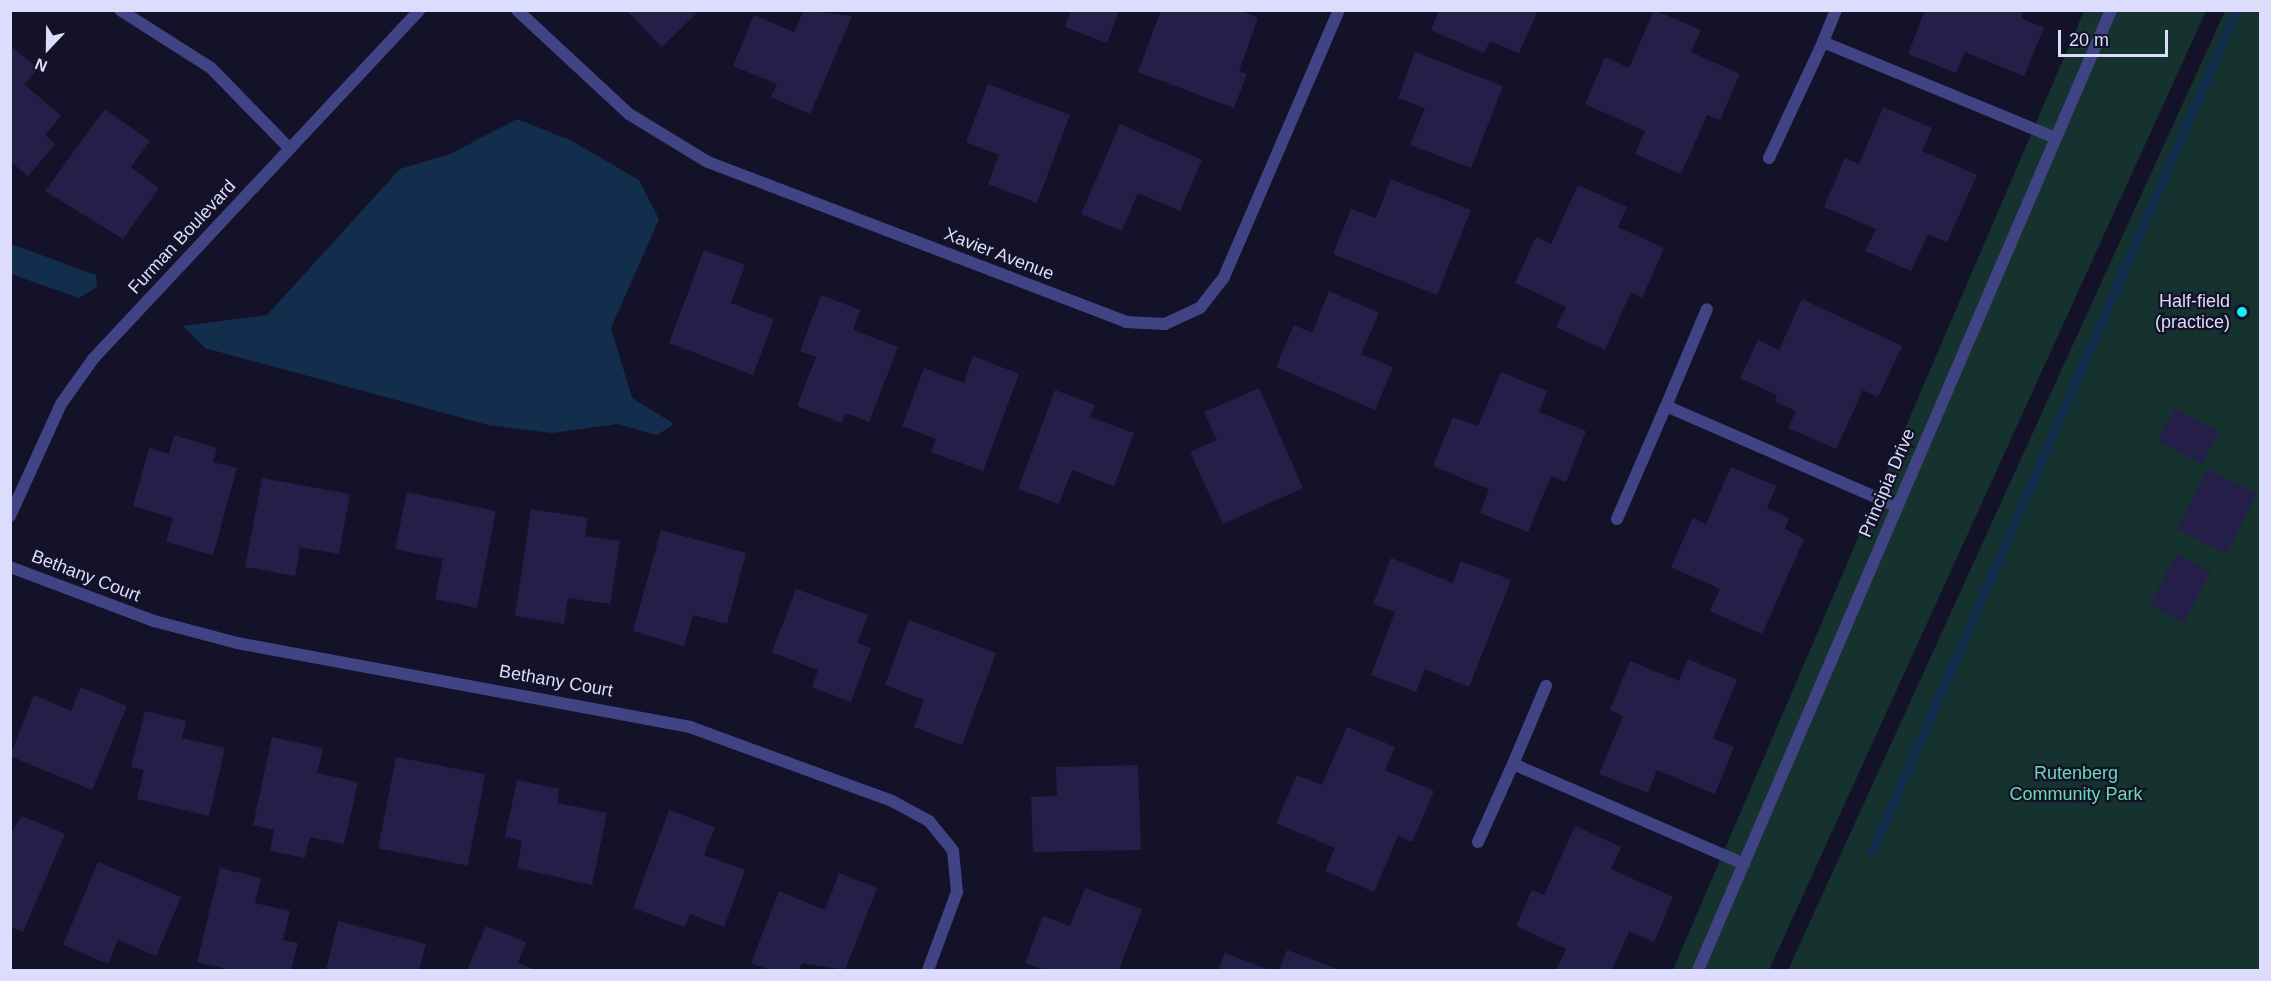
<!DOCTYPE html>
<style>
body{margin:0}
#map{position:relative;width:2271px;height:981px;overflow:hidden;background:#141229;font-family:Helvetica,sans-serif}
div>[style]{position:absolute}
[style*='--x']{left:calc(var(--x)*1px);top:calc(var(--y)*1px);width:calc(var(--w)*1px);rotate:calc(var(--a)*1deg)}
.green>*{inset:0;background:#15322e}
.water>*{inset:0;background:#122e4c}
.stream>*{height:10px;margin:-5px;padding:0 5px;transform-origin:5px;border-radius:5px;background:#122e4c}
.building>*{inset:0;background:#241f48;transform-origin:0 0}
.lane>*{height:12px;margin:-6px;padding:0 6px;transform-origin:6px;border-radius:6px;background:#404484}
.street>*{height:12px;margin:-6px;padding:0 6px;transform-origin:6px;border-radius:6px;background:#404484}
.dots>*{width:16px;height:16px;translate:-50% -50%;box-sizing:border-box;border:3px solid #141229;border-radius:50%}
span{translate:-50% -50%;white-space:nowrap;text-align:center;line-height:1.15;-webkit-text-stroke:4.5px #141229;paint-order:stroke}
.street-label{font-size:18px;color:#dcdcfd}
.poi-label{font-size:18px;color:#dcdcfd}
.right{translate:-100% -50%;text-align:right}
.park-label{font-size:18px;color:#6bdab3}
.frame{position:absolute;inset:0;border:12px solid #dcdcfd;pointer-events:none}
.north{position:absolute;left:18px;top:18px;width:60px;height:60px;-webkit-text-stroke:4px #141229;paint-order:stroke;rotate:202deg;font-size:16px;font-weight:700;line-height:24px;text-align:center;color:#dcdcfd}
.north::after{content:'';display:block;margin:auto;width:21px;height:27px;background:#dcdcfd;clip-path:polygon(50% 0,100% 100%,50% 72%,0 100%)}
.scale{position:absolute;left:2058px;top:30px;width:110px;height:27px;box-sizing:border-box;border:3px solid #dcdcfd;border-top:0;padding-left:8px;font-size:18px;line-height:21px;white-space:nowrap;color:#dcdcfd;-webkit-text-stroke:4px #141229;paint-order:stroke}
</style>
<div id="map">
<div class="green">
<div style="clip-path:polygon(2084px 11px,2206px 11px,1769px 970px,1673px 970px)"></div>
<div style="clip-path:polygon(2225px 11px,2260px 11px,2260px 970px,1788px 970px)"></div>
</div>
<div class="water">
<div style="clip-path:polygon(517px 119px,570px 140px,639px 180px,659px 219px,611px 328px,632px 398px,674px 424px,657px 435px,617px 424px,552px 433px,488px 425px,205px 348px,183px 326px,267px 315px,400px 169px,450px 154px)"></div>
<div style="clip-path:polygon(11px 244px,96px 275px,97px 287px,79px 298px,11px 274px)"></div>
</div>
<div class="stream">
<div style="--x:1872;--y:853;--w:919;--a:-66.59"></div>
</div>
<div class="building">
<div style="clip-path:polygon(626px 10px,700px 10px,662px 47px)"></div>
<div style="clip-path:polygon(804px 10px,852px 16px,810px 114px,771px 97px,777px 84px,733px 66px,754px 15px,794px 32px)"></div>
<div style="clip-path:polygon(1071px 10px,1119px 10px,1107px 43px,1065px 27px)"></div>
<div style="clip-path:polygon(1161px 10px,1239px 10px,1258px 18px,1239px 71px,1247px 74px,1234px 108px,1138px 72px)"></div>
<div style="clip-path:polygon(1439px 10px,1538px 10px,1519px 53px,1490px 41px,1484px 53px,1431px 30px)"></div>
<div style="clip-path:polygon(1654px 10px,1701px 30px,1691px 52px,1740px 74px,1720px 120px,1707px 115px,1681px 174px,1635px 154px,1645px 131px,1585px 104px,1605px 57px,1629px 68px)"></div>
<div style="clip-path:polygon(1925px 10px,2024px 10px,2021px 18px,2044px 28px,2024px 76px,1965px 52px,1956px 73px,1908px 54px)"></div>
<div style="clip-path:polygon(10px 45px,38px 69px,24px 84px,61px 116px,45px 135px,55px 144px,28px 176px,10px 161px)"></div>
<div style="clip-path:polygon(1415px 52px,1503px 86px,1471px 168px,1410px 145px,1425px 108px,1398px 98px)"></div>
<div style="clip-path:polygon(988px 84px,1070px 115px,1037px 203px,988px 184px,999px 155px,966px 142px)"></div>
<div style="clip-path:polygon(1883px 107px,1932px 128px,1922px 151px,1977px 175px,1947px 242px,1928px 234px,1911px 271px,1865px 251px,1876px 229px,1824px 207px,1845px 158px,1859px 164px)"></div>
<div style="clip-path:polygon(105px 109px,150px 141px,131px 167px,159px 188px,123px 239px,45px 191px)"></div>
<div style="clip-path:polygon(1120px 124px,1202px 160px,1180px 211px,1138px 193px,1122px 231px,1081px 214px)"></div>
<div style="clip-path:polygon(1391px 179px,1471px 210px,1437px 295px,1333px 254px,1351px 209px,1376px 218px)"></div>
<div style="clip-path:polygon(1578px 185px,1627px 207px,1618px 227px,1664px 248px,1642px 298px,1631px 292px,1605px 350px,1556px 327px,1566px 307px,1515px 283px,1536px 237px,1551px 244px)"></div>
<div style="clip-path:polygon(704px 250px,745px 265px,731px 303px,774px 319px,753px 375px,669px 343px)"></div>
<div style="clip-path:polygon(1329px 291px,1379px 313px,1361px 354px,1393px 367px,1375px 410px,1276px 367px,1294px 325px,1312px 333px)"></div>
<div style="clip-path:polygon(821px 295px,860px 310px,853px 330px,898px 347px,869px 422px,845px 413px,842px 423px,797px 406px,816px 357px,800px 351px)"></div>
<div style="clip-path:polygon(1802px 299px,1902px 346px,1878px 397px,1863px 390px,1836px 449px,1788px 428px,1796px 411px,1775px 401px,1777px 395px,1740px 378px,1758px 340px,1779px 350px)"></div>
<div style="clip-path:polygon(973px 356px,1019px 374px,983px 471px,931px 452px,936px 439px,902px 426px,924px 368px,964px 383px)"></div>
<div style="clip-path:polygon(1501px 372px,1547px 391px,1539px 412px,1586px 431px,1566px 482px,1551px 476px,1528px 532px,1480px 513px,1489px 489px,1433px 466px,1453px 417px,1478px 426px)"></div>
<div style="clip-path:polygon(1259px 388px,1303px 488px,1223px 524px,1190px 452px,1217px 440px,1204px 412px)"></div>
<div style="clip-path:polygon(1055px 390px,1095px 405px,1090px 417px,1134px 433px,1114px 486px,1072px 470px,1059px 504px,1018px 489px)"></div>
<div style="left:2175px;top:408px;width:50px;height:37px;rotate:28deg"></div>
<div style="clip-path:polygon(174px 435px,217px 448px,213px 462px,237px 468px,213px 555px,166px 542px,173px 518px,133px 506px,149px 448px,169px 454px)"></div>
<div style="clip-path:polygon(1731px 467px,1776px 486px,1767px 508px,1789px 518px,1785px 529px,1804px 539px,1762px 634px,1710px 611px,1720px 589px,1671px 567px,1693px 518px,1706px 524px)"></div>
<div style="left:2207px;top:469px;width:55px;height:68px;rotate:26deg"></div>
<div style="clip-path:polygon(262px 478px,350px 494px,339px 554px,300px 547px,295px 576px,245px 567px)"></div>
<div style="clip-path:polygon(407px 492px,496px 511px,477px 608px,435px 599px,443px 559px,395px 549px)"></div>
<div style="clip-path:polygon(531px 509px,588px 518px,585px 536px,620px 541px,610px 604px,568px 598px,564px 624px,515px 616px)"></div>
<div style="clip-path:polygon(661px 530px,746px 553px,727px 624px,693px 615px,684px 646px,633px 631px)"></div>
<div style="left:2176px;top:554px;width:39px;height:57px;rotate:27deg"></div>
<div style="clip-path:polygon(1391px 558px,1453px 583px,1461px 561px,1511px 580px,1469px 687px,1425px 669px,1416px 692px,1371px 675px,1395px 612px,1373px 604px)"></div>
<div style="clip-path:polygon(796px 589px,868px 615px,857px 643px,871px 648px,851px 702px,812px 687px,818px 670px,772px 652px)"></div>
<div style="clip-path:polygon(909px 620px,996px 653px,962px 745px,914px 727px,924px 700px,885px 685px)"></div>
<div style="clip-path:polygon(1688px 659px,1737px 680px,1713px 738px,1734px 747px,1715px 794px,1657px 770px,1648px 793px,1599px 774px,1623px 716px,1610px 710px,1630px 661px,1679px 681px)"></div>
<div style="clip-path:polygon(81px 687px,127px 706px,92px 790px,10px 756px,34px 695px,71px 711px)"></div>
<div style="clip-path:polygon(145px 711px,186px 721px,182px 738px,225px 748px,209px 816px,137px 799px,144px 770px,131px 767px)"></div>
<div style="clip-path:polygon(1347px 727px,1395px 747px,1385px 770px,1434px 791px,1412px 842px,1398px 836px,1374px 892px,1325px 871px,1335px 848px,1276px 823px,1297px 775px,1322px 785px)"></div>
<div style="clip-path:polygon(272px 737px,323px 748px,317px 773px,358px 782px,344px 844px,310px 837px,305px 858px,270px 851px,274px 830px,253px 825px)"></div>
<div style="left:396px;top:757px;width:91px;height:93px;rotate:11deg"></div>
<div style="clip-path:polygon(1138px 765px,1141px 850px,1033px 852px,1031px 797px,1057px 796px,1056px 767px)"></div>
<div style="clip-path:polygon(517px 780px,559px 789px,557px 803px,607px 813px,592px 885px,517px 868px,522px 841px,505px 837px)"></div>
<div style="clip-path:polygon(669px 810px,715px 827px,704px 855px,745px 870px,724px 927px,690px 914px,685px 927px,633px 908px)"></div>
<div style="clip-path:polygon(22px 816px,65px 834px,23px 932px,10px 927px,10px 834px)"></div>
<div style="clip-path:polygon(1575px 826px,1621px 847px,1611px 869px,1673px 897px,1654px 942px,1629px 931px,1612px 970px,1556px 970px,1566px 949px,1516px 926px,1532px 890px,1544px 895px)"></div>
<div style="clip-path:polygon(98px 862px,181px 897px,156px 956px,118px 940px,108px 964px,63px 945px)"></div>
<div style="clip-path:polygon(220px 868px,261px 878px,255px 903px,290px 911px,283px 940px,298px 943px,291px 970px,230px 970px,197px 962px)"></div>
<div style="clip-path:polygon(839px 873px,877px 888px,845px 970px,802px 963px,799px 970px,770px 970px,751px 963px,779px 891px,825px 910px)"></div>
<div style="clip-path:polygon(1085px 888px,1142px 909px,1119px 970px,1045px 970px,1025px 963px,1043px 916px,1070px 926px)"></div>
<div style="clip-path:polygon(338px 921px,426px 944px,419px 970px,326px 970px)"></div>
<div style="clip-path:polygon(486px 926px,526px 942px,518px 963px,537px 970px,467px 970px)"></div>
<div style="clip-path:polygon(1287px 950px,1340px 970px,1279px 970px)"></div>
<div style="clip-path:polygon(1225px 953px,1270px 970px,1218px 970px)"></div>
</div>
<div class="lane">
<div style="--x:1823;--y:42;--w:35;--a:-68"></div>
<div style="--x:1769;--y:158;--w:128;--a:-65"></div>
<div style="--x:1823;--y:42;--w:252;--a:22.4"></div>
<div style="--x:1666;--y:406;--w:105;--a:-67.1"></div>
<div style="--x:1617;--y:519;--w:123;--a:-66.6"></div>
<div style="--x:1666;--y:406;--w:251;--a:23.5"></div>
<div style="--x:1513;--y:764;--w:85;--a:-67.1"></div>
<div style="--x:1478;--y:842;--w:85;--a:-65.8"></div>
<div style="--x:1513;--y:764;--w:252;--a:23.4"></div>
</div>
<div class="street">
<div style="--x:120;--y:10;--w:108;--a:32.5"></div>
<div style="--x:211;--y:68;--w:112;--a:45.7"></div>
<div style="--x:517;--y:10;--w:153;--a:42.9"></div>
<div style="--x:629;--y:114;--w:92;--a:31.3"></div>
<div style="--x:708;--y:162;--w:448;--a:20.9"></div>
<div style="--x:1126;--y:322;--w:39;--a:3"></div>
<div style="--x:1165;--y:324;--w:38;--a:-25"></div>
<div style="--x:1200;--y:308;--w:39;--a:-52"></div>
<div style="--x:1224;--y:277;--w:291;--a:-66.7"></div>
<div style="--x:10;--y:516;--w:123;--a:-65.5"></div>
<div style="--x:61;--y:404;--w:55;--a:-54.6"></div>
<div style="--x:93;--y:359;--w:478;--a:-46.9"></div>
<div style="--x:10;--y:567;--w:154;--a:20.6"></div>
<div style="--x:154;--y:621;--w:86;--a:14.8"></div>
<div style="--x:237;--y:643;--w:461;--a:10.5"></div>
<div style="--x:690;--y:727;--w:215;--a:20.1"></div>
<div style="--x:892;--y:801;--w:42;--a:28.4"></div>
<div style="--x:929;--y:821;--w:38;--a:51"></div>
<div style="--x:953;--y:851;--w:41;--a:84.4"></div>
<div style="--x:957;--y:892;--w:83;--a:110.4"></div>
<div style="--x:1698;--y:970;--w:1045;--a:-66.72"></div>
</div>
<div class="dots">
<div style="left:2242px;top:312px;background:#14f0f1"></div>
</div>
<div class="street-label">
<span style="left:182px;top:237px;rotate:-47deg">Furman Boulevard</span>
<span style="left:999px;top:254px;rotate:21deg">Xavier Avenue</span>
<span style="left:1887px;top:483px;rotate:-67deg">Principia Drive</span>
<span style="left:86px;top:576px;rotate:21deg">Bethany Court</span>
<span style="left:556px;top:681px;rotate:10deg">Bethany Court</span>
</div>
<div class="poi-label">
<span class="right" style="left:2230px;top:312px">Half-field<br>(practice)</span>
</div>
<div class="park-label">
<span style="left:2076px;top:784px">Rutenberg<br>Community Park</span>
</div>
<div class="frame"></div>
<div class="north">N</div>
<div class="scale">20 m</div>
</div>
